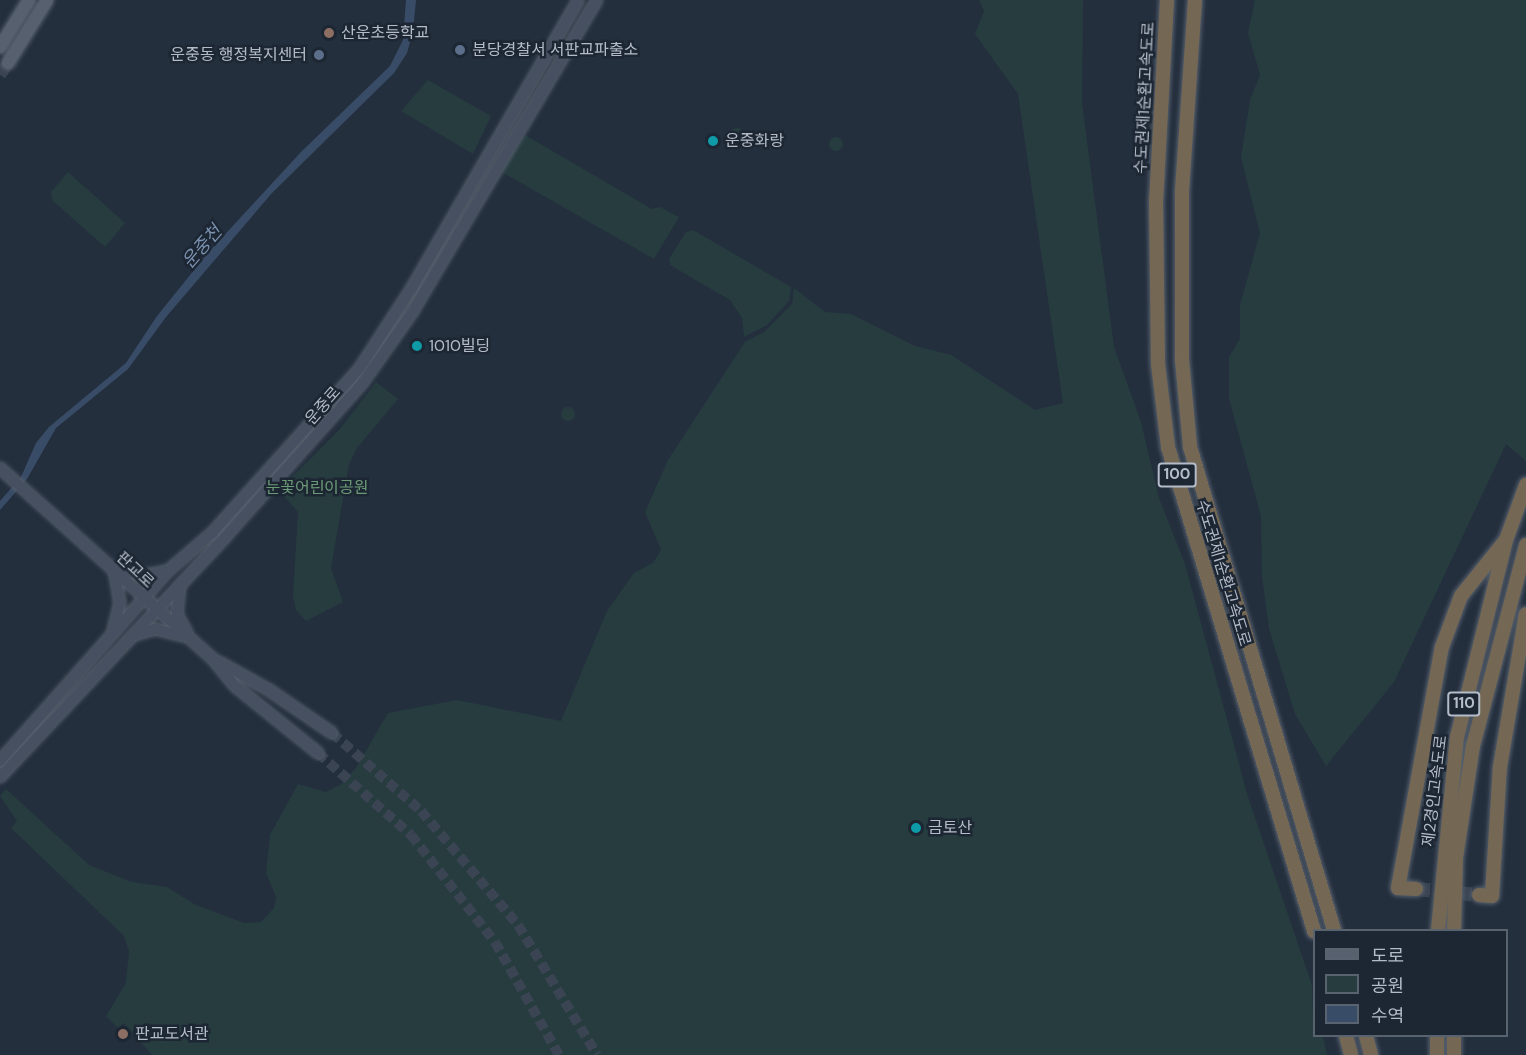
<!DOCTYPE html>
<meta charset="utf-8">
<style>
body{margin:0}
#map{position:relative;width:1526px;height:1055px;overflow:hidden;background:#242f3e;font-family:"DM Sans","Noto Sans KR",sans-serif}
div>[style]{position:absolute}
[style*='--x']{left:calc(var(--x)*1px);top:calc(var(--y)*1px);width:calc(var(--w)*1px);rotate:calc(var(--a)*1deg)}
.green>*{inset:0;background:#263c3f}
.round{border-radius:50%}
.water>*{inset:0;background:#394c67}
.secondary-tunnel>*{height:10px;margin-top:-5px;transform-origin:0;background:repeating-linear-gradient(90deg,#3a4453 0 10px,transparent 0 15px)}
.primary-tunnel>*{height:12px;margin-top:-6px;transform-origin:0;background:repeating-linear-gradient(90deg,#3a4453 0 12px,transparent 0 18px)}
.motorway-tunnel>*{height:14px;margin-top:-7px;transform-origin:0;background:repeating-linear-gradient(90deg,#3a4453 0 14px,transparent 0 21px)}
.roads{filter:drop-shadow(0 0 2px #565f6c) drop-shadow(0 0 2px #565f6c)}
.secondary>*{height:10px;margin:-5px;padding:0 5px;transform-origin:5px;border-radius:5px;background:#465061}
.primary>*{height:12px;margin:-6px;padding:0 6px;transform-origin:6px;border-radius:6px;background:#56606e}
.motorway>*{height:14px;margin:-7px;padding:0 7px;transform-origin:7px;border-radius:7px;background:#746855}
.dots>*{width:16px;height:16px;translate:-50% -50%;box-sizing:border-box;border:3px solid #1d2633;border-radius:50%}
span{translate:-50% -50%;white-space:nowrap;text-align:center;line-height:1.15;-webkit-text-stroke:5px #1d2633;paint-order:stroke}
.shield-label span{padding:2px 4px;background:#1d2633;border:2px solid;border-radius:4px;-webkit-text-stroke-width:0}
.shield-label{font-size:15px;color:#b4bcc9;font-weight:700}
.poi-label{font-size:16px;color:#b4bcc9}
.left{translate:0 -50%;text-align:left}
.right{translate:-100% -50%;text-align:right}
.street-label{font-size:16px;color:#b4bcc9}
.park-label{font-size:16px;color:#6b9a76}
.water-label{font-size:18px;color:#7c92b1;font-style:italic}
.legend{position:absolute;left:1313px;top:929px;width:195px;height:108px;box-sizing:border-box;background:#1d2633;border:2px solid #59626f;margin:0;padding:8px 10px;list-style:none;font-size:18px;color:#b4bcc9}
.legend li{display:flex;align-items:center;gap:12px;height:30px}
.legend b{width:30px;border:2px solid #59626f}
</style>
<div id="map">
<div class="green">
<div style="clip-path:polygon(979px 0,1083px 0,1082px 103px,1114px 347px,1141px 422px,1159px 498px,1185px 564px,1248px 797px,1312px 985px,1314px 1036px,1323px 1036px,1327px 1055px,152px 1055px,124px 1023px,118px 1028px,106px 1016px,126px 983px,129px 951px,124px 936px,11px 828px,17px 821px,0 796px,6px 789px,89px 865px,132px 882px,167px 887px,194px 904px,244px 923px,261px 922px,274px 908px,276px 897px,266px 873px,270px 835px,298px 784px,326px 792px,340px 785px,356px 768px,388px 713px,457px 700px,561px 721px,607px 611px,634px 573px,653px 563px,661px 550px,645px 512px,668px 460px,745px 342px,764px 332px,792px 304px,794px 288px,825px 312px,851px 314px,915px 346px,951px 355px,1035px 410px,1063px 403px,1018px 94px,975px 34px,984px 11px)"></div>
<div style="clip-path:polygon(1255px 0,1526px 0,1526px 461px,1506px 444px,1394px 682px,1326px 766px,1295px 714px,1269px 629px,1262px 577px,1261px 516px,1229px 399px,1229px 357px,1240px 339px,1240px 305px,1260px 233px,1241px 157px,1250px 100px,1260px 75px,1248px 33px)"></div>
<div style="clip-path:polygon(428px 80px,491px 116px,473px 154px,401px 111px)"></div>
<div class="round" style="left:730px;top:128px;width:14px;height:14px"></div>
<div style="clip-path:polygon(525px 135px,652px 209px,660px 207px,679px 217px,654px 259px,500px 171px)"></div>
<div class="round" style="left:829px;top:137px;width:14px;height:14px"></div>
<div style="clip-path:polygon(68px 172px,125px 223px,105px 247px,52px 200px,51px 192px)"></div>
<div style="clip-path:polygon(693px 230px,791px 287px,789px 301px,767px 325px,744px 337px,742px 318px,730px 300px,670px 265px,669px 259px,686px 232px)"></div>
<div style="clip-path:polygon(376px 382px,398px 399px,357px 448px,349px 464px,331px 568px,343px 602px,306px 621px,296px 610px,293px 596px,298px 512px,279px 490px,339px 430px)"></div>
<div class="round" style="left:561px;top:407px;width:14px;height:14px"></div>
</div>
<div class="water">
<div style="clip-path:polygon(406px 0,416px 0,413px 31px,407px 53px,394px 73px,272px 193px,166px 317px,128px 369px,56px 428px,27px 479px,0 510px,0 501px,21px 477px,36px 443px,49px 427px,126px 363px,157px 316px,207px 254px,301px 152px,390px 66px,403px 40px)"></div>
</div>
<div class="secondary-tunnel">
<div style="--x:332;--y:733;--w:118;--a:41.2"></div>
<div style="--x:421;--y:811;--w:150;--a:49.6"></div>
<div style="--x:518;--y:925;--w:152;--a:58.7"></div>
<div style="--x:318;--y:753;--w:124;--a:41.4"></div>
<div style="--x:411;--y:835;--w:136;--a:51.9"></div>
<div style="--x:495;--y:942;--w:130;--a:60.5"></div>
</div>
<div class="primary-tunnel">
<div style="--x:0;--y:75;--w:14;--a:-56"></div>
</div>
<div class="motorway-tunnel">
<div style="--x:1416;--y:889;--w:63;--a:5.4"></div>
</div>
<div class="roads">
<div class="secondary">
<div style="--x:0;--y:468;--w:286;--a:41.9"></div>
<div style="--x:213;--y:659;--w:35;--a:51"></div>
<div style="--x:235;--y:686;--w:107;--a:38.9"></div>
<div style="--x:114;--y:570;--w:33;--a:9"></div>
<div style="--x:147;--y:575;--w:21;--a:-11"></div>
<div style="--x:180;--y:585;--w:29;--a:96"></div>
<div style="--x:177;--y:614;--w:21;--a:62"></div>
<div style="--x:113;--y:631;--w:29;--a:-76"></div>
<div style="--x:120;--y:603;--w:34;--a:-100"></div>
<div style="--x:135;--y:635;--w:21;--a:-17"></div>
<div style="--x:155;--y:629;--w:29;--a:14"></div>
<div style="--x:219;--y:662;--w:57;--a:29.2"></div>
<div style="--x:269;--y:690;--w:76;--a:34.3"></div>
<div style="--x:0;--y:761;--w:254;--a:-48.5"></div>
<div style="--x:168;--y:571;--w:60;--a:-40.9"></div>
<div style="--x:213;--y:532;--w:220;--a:-48.1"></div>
<div style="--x:360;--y:368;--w:95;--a:-57"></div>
<div style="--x:412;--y:288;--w:332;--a:-60"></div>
<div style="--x:0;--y:777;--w:330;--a:-46.8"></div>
<div style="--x:226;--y:536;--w:206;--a:-48.3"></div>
<div style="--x:363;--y:382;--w:87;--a:-54.8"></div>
<div style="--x:413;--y:311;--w:361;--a:-59.4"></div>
</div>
<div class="primary">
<div style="--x:0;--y:47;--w:55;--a:-58.3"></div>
<div style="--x:8;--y:63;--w:74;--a:-58.2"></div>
</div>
<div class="motorway">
<div style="--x:1167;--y:0;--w:200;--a:93.1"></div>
<div style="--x:1156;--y:200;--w:164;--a:89.3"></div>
<div style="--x:1158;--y:364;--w:84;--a:83.1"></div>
<div style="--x:1168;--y:447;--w:506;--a:73.21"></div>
<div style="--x:1195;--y:0;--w:193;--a:93.9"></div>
<div style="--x:1182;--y:193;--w:167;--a:90"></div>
<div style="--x:1182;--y:360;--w:87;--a:84.7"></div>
<div style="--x:1190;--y:447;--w:504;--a:73.4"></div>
<div style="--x:1416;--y:889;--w:18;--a:-177"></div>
<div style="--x:1398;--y:888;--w:245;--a:-79.7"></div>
<div style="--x:1442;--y:647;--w:54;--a:-69.6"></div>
<div style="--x:1461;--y:596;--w:70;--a:-51.3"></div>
<div style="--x:1479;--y:895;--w:13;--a:4"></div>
<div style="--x:1492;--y:896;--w:129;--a:-86.5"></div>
<div style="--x:1500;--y:767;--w:155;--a:-80.4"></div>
<div style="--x:1438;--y:930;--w:194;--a:-84.4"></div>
<div style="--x:1457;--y:737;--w:203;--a:-76"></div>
<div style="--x:1506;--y:540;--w:59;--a:-70"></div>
<div style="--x:1454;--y:930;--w:72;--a:-88.4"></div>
<div style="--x:1456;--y:858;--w:113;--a:-81.4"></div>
<div style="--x:1473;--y:746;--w:208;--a:-75.2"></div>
<div style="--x:1346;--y:1036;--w:20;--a:75"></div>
<div style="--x:1366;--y:1036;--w:20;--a:75"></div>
<div style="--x:1437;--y:1055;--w:19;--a:-90"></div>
<div style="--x:1454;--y:1055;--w:19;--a:-90"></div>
</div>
</div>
<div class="dots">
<div style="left:329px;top:33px;background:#8d6e63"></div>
<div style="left:460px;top:50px;background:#5c6f8a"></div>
<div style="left:319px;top:55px;background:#5c6f8a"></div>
<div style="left:713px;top:141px;background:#0f9aa8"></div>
<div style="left:417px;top:346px;background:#0f9aa8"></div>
<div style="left:916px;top:828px;background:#0f9aa8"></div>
<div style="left:123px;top:1034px;background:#8d6e63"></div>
</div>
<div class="shield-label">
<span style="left:1177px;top:475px">100</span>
<span style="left:1464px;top:704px">110</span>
</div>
<div class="poi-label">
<span class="left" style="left:341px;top:33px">산운초등학교</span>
<span class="left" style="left:472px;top:50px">분당경찰서 서판교파출소</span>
<span class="right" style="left:307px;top:55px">운중동 행정복지센터</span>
<span class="left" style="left:725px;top:141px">운중화랑</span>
<span class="left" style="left:429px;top:346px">1010빌딩</span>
<span class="left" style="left:928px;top:828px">금토산</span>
<span class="left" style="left:135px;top:1034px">판교도서관</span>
</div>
<div class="street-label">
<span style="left:1145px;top:98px;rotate:-87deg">수도권제1순환고속도로</span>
<span style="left:323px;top:406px;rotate:-49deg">운중로</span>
<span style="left:135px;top:570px;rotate:43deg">판교로</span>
<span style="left:1223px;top:573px;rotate:73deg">수도권제1순환고속도로</span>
<span style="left:1435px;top:791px;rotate:-83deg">제2경인고속도로</span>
</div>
<div class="park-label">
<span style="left:317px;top:488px">눈꽃어린이공원</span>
</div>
<div class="water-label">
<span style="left:202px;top:247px;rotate:-49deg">운중천</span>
</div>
<ul class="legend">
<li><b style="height:8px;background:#56606e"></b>도로</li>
<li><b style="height:16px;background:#263c3f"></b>공원</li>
<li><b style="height:16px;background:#394c67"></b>수역</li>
</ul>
</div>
